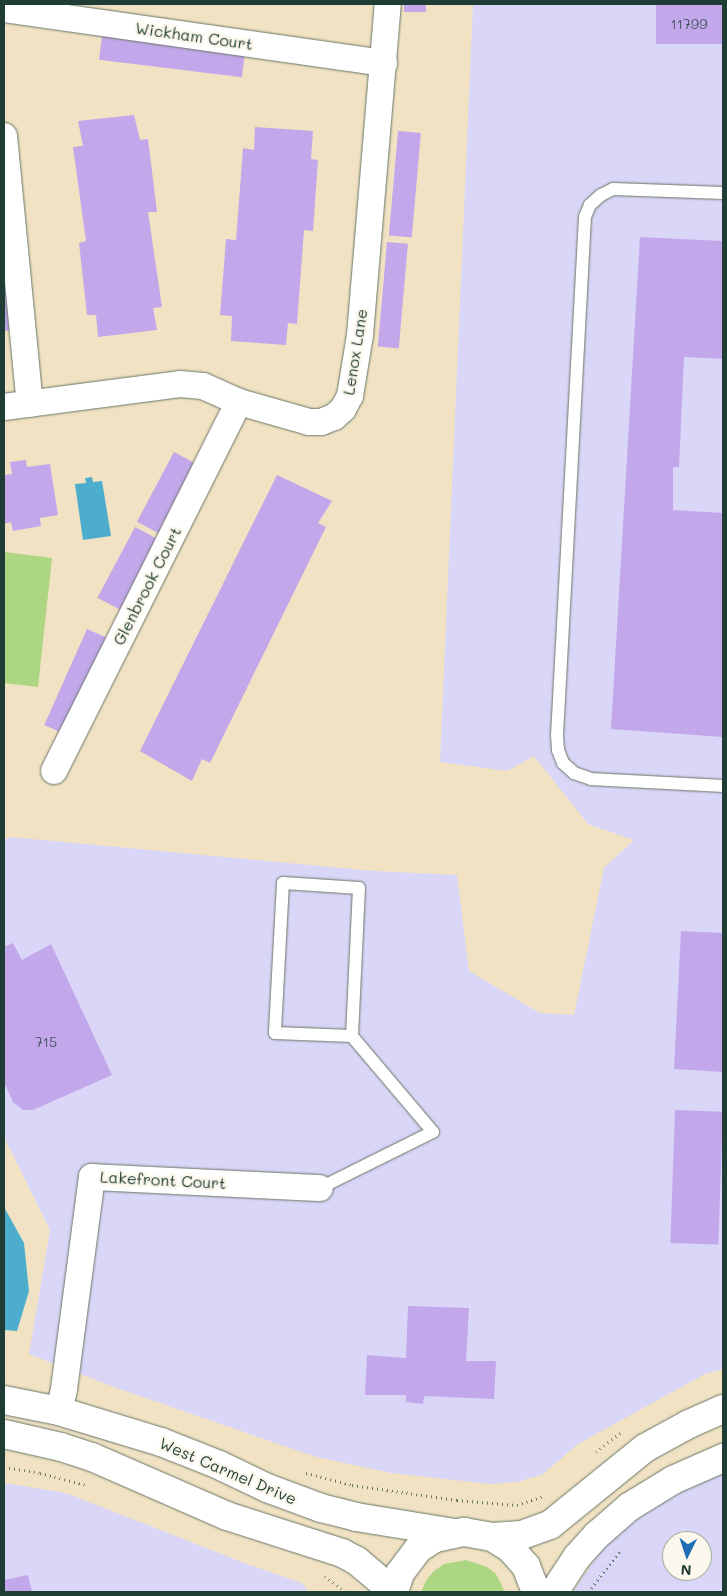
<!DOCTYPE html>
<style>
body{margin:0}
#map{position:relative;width:727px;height:1596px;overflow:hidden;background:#f1e2c4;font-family:Mali,sans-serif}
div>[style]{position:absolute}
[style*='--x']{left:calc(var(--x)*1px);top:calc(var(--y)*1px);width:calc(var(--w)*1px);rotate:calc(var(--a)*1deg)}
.built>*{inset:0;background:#d9d6f7}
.green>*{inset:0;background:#acd681}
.water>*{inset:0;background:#4dadcc}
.building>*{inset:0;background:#c3a7eb;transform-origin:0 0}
.path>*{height:3px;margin-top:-1.5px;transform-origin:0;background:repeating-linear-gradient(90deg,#687766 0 1px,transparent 0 5px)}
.roads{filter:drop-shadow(0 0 1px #687766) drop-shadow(0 0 1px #687766)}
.service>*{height:12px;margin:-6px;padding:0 6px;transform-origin:6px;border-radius:6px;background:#fff}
.minor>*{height:26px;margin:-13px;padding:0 13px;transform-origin:13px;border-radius:13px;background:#fff}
.tertiary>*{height:28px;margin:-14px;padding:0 14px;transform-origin:14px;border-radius:14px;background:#fff}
span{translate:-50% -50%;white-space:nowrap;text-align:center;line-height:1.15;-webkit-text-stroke:5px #fbf7ec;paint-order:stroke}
.number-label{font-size:14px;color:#485862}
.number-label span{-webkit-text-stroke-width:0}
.street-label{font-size:16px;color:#1f3d34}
.frame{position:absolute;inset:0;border:5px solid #1f3d34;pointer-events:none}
.north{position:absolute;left:662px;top:1531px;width:50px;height:50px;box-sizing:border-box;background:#fbf7ec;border:1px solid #a3ada2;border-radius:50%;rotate:184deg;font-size:14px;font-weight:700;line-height:20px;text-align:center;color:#1f3d34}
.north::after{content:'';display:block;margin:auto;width:18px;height:22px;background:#1f6fb2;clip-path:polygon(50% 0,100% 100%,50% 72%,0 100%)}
</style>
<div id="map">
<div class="built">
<div style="clip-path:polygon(473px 4px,723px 4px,723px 1369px,705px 1374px,578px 1444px,543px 1474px,518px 1482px,490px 1484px,391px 1473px,316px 1457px,114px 1387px,29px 1354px,50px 1230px,4px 1137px,4px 840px,11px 837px,374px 871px,457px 875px,469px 971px,540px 1013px,574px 1015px,604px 868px,634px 840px,588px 824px,534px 756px,507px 771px,440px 762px)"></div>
<div style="clip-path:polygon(evenodd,723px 1467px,723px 1592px,573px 1592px,604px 1545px,633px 1512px,723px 1467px,672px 1541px,702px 1541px,702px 1571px,672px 1571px,672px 1541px)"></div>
<div style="clip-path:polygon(4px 1483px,66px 1493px,242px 1562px,302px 1583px,308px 1592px,4px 1592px)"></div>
</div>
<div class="green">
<div style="clip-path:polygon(4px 552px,52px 558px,38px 687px,4px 683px)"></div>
<div style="clip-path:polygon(466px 1560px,487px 1567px,496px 1574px,505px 1592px,421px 1592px,427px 1579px,434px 1571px,444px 1564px)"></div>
</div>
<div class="water">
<div style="clip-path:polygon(92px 477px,93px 482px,102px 481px,111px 536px,83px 540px,75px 484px,86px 483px,85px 478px)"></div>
<div style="clip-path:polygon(4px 1207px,24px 1243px,29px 1291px,17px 1331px,4px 1330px)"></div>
</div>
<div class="building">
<div style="left:404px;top:4px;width:22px;height:8px"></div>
<div style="left:656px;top:4px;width:67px;height:40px"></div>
<div style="left:102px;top:36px;width:144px;height:24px;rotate:7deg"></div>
<div style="clip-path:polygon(134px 115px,140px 140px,148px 139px,157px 212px,148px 212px,162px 307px,153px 308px,157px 330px,98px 337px,96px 315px,87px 315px,79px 243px,86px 241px,73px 147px,83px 146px,78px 121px)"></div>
<div style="clip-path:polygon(255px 127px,313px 131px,311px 159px,318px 160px,313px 231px,304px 230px,297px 324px,288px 323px,286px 345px,231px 341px,232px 316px,220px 315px,226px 239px,236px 240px,243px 148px,254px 150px)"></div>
<div style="left:398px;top:131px;width:23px;height:105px;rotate:5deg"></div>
<div style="clip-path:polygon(640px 237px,723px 241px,723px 359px,684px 357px,679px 467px,673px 467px,673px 510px,723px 513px,723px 737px,611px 729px)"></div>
<div style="left:387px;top:242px;width:21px;height:105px;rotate:5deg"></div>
<div style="clip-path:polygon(4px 259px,13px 330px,4px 331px)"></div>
<div style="left:174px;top:452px;width:24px;height:79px;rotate:28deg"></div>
<div style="clip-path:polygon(26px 460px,27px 467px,50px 464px,58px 515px,40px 518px,41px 526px,13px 531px,11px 522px,4px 524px,4px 475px,12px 474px,10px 462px)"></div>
<div style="clip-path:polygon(277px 475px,332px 501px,318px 523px,326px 527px,210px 763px,202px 759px,192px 781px,140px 751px)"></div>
<div style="left:135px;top:527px;width:26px;height:80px;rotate:28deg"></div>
<div style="left:87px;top:629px;width:24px;height:105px;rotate:24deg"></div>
<div style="clip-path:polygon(681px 931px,723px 933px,723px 1072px,674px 1069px)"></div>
<div style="clip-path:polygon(13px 943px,22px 960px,51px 944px,112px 1075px,33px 1110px,23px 1110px,13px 1102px,4px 1082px,4px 947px)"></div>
<div style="left:675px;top:1110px;width:48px;height:133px;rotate:2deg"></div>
<div style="clip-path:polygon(408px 1306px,469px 1308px,466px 1361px,496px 1361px,494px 1399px,424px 1396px,423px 1404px,406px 1402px,406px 1395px,365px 1395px,367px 1355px,406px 1358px)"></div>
<div style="clip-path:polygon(28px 1575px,32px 1592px,4px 1592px,4px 1580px)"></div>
</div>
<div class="path">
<div style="--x:596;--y:1452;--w:31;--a:-38"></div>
<div style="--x:4;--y:1467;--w:36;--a:9"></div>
<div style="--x:40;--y:1473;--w:48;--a:14.6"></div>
<div style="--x:306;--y:1473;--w:48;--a:14.6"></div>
<div style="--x:352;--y:1485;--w:106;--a:8.1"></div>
<div style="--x:457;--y:1500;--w:60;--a:4.8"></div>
<div style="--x:517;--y:1505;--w:28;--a:-19"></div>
<div style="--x:325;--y:1576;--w:26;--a:37"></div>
<div style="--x:588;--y:1592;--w:52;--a:-52"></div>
</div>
<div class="roads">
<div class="service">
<div style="--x:723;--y:193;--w:110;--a:-177.9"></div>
<div style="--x:613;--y:189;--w:13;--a:153"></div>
<div style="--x:601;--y:195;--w:15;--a:138"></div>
<div style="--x:590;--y:205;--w:13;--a:113"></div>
<div style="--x:585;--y:217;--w:519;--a:93.09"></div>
<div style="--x:557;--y:735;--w:15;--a:86"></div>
<div style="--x:558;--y:750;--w:14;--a:69"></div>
<div style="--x:563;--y:763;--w:15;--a:42"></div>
<div style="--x:574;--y:773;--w:18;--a:19"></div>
<div style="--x:591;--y:779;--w:132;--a:3"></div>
<div style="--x:320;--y:1188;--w:126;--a:-26.4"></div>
<div style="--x:433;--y:1132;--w:126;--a:-130.2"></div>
<div style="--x:352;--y:1036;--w:148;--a:-87.3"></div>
<div style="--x:359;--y:888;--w:76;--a:-176.2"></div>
<div style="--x:283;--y:883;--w:150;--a:93.1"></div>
<div style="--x:275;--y:1033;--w:77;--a:2.2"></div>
</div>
<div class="minor">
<div style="--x:4;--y:9;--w:384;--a:8.1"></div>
<div style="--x:4;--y:136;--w:269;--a:84.5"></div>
<div style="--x:4;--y:407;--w:177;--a:-7.4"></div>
<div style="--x:180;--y:384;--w:23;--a:5"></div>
<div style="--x:203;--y:386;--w:39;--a:24"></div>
<div style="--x:239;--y:402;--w:73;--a:15.9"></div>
<div style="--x:309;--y:422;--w:12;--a:0"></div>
<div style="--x:321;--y:422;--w:14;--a:-21"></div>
<div style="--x:334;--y:417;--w:12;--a:-42"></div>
<div style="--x:343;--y:409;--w:15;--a:-62"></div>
<div style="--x:350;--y:396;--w:62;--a:-80.7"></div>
<div style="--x:360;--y:335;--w:332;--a:-85.2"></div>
<div style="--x:54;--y:771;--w:413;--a:-63.4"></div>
<div style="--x:59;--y:1411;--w:23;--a:-77"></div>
<div style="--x:64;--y:1389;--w:214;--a:-82.5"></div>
<div style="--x:92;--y:1177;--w:228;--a:2.8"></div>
</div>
<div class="tertiary">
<div style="--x:4;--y:1400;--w:56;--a:11.3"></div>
<div style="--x:59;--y:1411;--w:107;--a:16.9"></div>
<div style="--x:161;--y:1442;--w:62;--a:21.6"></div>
<div style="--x:219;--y:1465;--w:53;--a:25.6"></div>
<div style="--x:267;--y:1488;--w:58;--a:20.3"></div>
<div style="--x:321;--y:1508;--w:36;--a:14"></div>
<div style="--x:356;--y:1517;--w:100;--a:9.2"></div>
<div style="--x:4;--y:1434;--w:58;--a:12.8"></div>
<div style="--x:61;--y:1447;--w:33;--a:18"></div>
<div style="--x:92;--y:1457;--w:147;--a:23.6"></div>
<div style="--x:227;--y:1516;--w:121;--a:17.8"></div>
<div style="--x:342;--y:1553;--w:17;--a:28"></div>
<div style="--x:357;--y:1561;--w:48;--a:40"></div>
<div style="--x:492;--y:1537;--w:30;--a:-4"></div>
<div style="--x:522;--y:1535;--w:30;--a:-20"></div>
<div style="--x:550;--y:1525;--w:122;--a:-39"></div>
<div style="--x:645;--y:1448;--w:50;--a:-28.6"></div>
<div style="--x:689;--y:1424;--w:37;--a:-24"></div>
<div style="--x:394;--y:1592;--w:20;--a:-72"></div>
<div style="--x:400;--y:1573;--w:30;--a:-53"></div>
<div style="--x:418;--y:1549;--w:20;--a:-33"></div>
<div style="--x:435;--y:1538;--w:30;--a:-12"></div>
<div style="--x:464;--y:1532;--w:28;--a:10"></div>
<div style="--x:492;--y:1537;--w:22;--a:32"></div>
<div style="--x:511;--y:1549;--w:23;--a:49"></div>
<div style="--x:526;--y:1566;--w:28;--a:69"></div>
<div style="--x:554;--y:1592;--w:42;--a:-56.7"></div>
<div style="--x:577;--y:1557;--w:30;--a:-48"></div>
<div style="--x:597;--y:1535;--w:43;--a:-41.2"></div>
<div style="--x:629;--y:1507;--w:52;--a:-31.5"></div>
<div style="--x:673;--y:1480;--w:55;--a:-23.7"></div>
</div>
</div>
<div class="number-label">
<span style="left:689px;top:24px">11799</span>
<span style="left:46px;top:1042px">715</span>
</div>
<div class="street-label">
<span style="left:194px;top:36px;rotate:8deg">Wickham Court</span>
<span style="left:355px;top:352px;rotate:-81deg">Lenox Lane</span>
<span style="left:147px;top:586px;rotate:-63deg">Glenbrook Court</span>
<span style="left:163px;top:1180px;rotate:3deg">Lakefront Court</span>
<span style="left:228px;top:1471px;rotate:23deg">West Carmel Drive</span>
</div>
<div class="frame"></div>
<div class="north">N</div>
</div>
